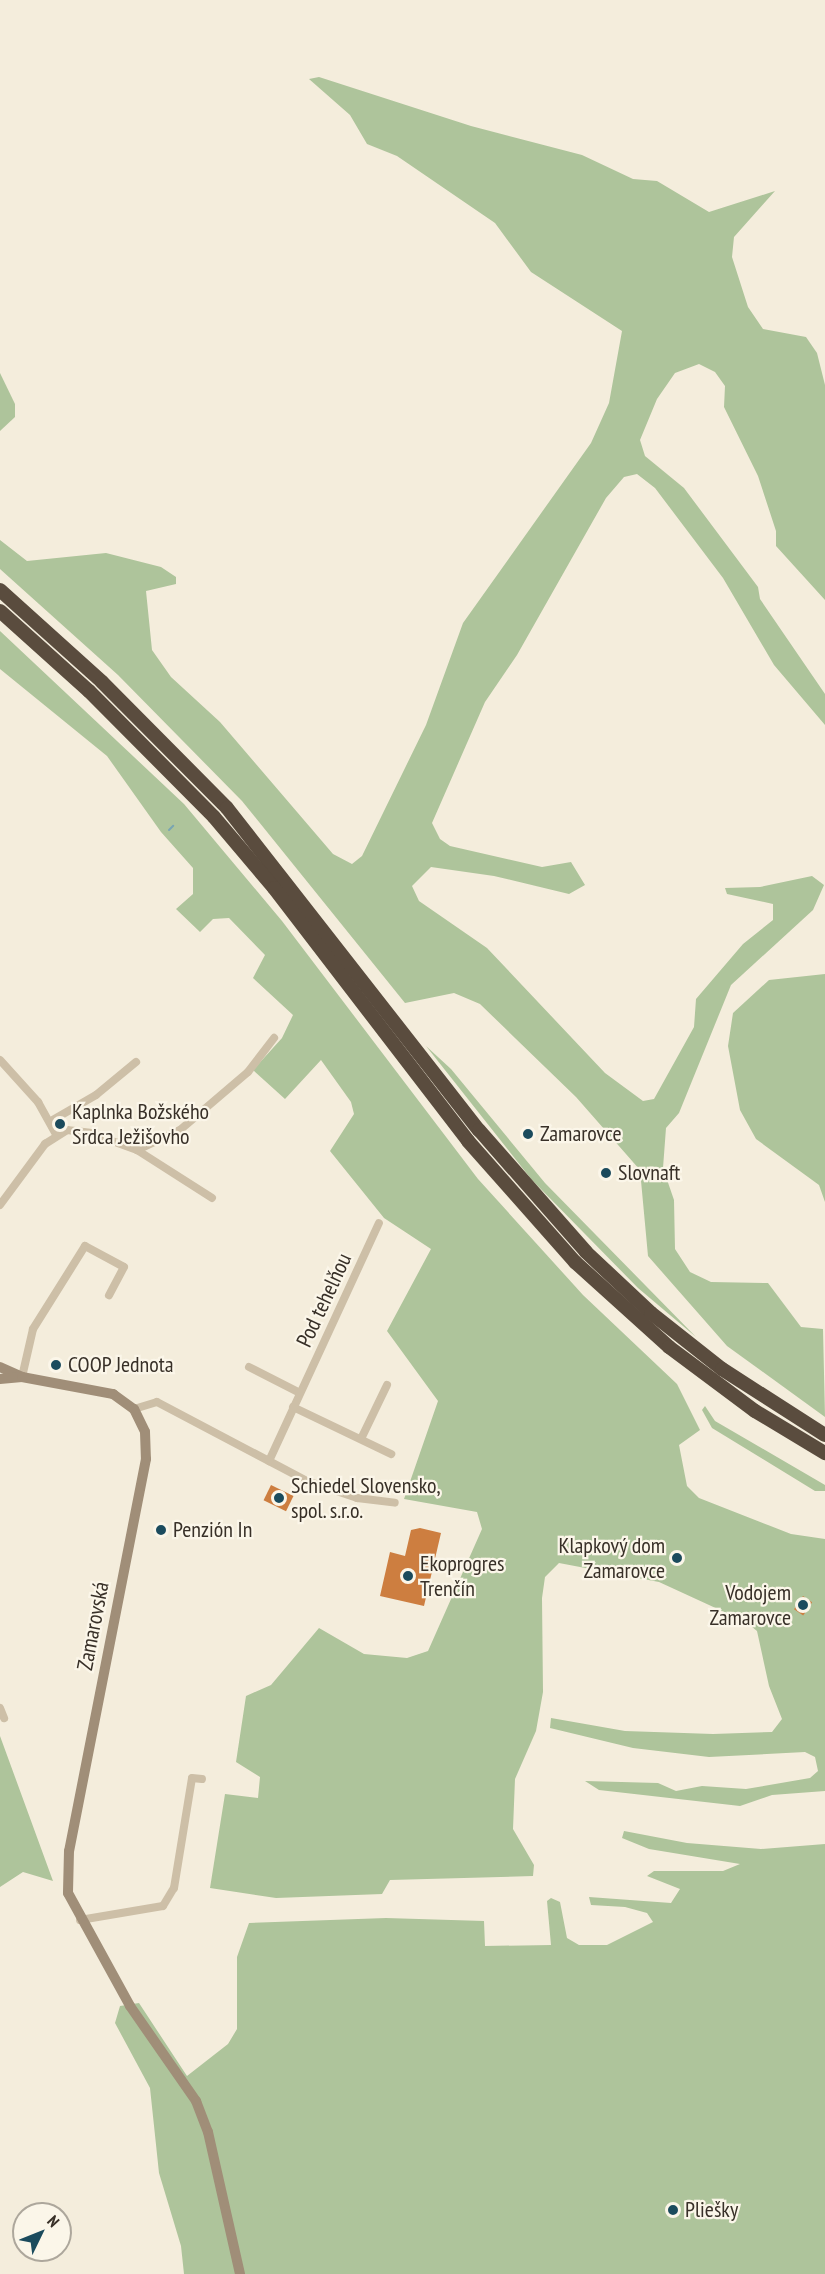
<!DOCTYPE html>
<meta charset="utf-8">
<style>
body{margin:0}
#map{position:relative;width:825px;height:2274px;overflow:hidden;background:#f4eddc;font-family:"PT Sans Narrow",sans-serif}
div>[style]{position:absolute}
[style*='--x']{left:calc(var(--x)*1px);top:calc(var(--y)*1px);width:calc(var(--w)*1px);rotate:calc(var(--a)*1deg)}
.green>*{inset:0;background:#aec49b}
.stream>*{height:2px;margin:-1px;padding:0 1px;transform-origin:1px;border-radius:1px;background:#79a5b2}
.building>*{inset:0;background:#cd7e40;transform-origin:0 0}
.minor>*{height:8px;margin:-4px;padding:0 4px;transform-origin:4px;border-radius:4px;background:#cdbfa7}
.secondary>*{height:10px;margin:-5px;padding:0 5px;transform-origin:5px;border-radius:5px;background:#a08e78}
.motorway>*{height:14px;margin:-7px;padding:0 7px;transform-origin:7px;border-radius:7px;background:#5a4c3e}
.dots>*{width:16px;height:16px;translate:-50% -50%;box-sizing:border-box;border:3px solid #fbf6e9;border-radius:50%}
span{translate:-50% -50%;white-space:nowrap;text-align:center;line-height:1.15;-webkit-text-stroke:4.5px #fbf6e9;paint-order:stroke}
.poi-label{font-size:22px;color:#383028}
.left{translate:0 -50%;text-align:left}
.right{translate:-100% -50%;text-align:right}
.street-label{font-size:22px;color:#383028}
.north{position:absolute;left:12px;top:2202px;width:60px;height:60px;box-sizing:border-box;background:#fbf6e9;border:2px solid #ada79c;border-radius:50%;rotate:47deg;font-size:16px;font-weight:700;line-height:24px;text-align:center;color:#383028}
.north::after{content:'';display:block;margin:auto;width:21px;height:27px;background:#1b4b5d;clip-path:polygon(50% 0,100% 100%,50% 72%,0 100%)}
</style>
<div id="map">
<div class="green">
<div style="clip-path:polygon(319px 77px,471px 126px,582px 155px,633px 179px,657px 181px,709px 212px,775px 191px,734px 237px,732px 257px,748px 307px,763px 329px,806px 337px,817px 353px,825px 385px,825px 600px,776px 546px,776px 531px,758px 476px,724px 407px,725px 386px,715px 372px,699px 364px,675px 373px,657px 399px,640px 440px,645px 456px,684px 488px,758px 587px,760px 599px,825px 694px,825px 725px,774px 665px,723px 578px,655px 488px,637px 474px,624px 477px,606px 498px,517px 655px,485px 702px,432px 823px,440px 839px,450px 846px,542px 867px,571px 862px,585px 885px,569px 894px,494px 876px,431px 867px,412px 886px,419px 901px,487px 948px,605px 1073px,643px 1101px,654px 1099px,694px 1027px,696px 999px,743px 944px,773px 920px,773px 904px,727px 894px,725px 888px,760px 887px,812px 876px,824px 885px,813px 910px,731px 985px,679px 1113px,666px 1128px,663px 1168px,674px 1200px,675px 1249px,690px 1272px,711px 1282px,768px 1283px,801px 1327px,823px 1329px,825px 1417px,727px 1346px,648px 1256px,640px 1170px,576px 1097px,480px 1004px,454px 993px,405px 1003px,242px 801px,118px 675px,0 569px,0 540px,27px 561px,106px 553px,161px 567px,176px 577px,176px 584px,146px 591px,152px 650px,171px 677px,220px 722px,333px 854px,352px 864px,362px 856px,426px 725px,463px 623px,591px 443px,609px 403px,622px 331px,531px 272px,495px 223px,397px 156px,367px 144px,350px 115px,309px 79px)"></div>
<div style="clip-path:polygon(0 373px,15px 404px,15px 417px,0 431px)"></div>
<div style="clip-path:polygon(0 631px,184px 804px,282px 921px,478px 1179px,583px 1295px,677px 1384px,700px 1430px,679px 1445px,687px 1486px,699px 1498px,791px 1534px,825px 1539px,825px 1791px,772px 1795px,740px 1806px,599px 1790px,585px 1781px,658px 1783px,676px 1791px,702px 1786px,746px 1789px,810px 1778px,818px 1771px,815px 1757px,805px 1752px,709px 1757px,633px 1748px,550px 1728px,551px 1718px,625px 1731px,713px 1734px,772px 1732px,782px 1719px,769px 1686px,757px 1631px,746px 1622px,659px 1582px,559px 1563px,545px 1577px,542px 1598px,543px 1692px,536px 1731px,515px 1779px,513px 1829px,534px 1865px,533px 1876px,390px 1880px,382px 1894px,276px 1898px,210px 1888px,225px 1794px,258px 1798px,260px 1777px,236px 1762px,246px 1696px,271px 1685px,319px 1628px,364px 1654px,407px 1658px,428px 1651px,482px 1529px,477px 1512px,404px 1499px,438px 1401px,387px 1331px,431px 1249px,384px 1218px,330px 1151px,354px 1114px,351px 1102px,321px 1060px,285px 1099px,253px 1070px,282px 1038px,293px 1015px,253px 978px,265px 955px,229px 918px,213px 919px,200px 932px,176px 909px,193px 894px,193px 868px,161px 832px,107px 756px,0 669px)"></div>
<div style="clip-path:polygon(825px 974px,825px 1202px,819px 1185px,756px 1139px,740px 1110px,728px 1046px,733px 1013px,769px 980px)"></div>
<div style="clip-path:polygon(426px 1046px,451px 1069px,545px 1183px,696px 1337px,638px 1288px,532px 1180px)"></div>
<div style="clip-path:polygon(705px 1406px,715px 1421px,825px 1485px,825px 1491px,815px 1491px,712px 1428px,702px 1410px)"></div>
<div style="clip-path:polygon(0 1736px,53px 1881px,23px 1872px,0 1887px)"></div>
<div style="clip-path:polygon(624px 1831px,687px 1843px,761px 1849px,825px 1844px,825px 2274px,184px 2274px,181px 2246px,159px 2173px,150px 2088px,115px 2023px,120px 2006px,139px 2003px,187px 2076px,228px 2044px,237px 2029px,237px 1957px,249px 1923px,386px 1918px,484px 1921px,485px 1946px,551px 1945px,547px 1901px,551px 1898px,560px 1902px,567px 1938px,579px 1945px,607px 1945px,653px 1922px,647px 1913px,625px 1907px,591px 1905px,589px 1897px,671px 1903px,680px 1889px,647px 1876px,654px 1871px,723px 1871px,740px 1864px,649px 1849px,622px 1838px)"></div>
</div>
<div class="stream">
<div style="--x:169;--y:830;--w:6;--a:-45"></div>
</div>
<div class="building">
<div style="left:271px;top:1485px;width:25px;height:17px;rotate:26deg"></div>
<div style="clip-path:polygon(420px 1528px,441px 1533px,424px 1606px,380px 1596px,390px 1552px,405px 1556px,411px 1530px)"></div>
<div style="left:803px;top:1596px;width:11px;height:16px;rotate:34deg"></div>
</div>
<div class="minor">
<div style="--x:0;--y:1060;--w:57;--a:47.9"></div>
<div style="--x:38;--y:1102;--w:37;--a:61"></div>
<div style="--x:51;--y:1121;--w:52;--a:-30"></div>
<div style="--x:96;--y:1095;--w:52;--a:-39.5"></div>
<div style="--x:137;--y:1150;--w:47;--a:-24.9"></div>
<div style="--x:180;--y:1130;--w:89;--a:-40.5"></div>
<div style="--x:248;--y:1072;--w:43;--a:-52.6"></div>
<div style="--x:0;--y:1205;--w:76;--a:-53.6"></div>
<div style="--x:45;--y:1144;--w:26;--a:-32"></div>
<div style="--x:67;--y:1130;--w:23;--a:7"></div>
<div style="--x:90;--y:1133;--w:50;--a:19.9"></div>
<div style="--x:137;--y:1150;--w:89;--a:32.6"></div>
<div style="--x:249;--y:1367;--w:57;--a:27"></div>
<div style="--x:22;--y:1377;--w:49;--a:-77.1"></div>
<div style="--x:33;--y:1329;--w:98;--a:-57.9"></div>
<div style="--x:85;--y:1246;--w:44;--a:28.3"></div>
<div style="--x:124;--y:1267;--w:32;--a:118"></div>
<div style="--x:293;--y:1407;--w:109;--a:25.6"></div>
<div style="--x:134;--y:1409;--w:24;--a:-17"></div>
<div style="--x:157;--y:1402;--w:170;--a:27.8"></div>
<div style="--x:307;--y:1481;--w:53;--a:18.8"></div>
<div style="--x:357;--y:1498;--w:38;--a:7"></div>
<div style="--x:361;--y:1439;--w:60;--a:-64.3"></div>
<div style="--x:269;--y:1461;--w:262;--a:-65.2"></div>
<div style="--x:0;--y:1708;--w:11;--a:68"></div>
<div style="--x:80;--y:1920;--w:84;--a:-9.6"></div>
<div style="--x:163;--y:1906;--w:21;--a:-59"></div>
<div style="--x:174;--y:1888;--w:111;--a:-80.7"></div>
<div style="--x:192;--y:1778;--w:10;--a:6"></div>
</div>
<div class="secondary">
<div style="--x:0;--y:1367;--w:24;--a:24"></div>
<div style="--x:0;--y:1379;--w:22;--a:-5"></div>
<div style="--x:22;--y:1377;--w:93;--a:10.6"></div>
<div style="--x:113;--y:1394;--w:26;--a:36"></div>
<div style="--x:134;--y:1409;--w:25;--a:64"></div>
<div style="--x:145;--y:1432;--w:27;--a:88"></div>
<div style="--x:146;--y:1459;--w:399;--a:101.1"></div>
<div style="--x:69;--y:1851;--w:42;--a:91.4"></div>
<div style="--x:68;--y:1893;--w:129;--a:61.2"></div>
<div style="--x:130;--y:2006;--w:116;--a:55.2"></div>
<div style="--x:196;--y:2101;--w:33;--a:69"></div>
<div style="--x:208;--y:2132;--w:146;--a:77.3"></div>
</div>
<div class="motorway">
<div style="--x:0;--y:590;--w:137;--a:42"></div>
<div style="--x:102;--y:682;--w:177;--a:45.2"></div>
<div style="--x:227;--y:808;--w:409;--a:52"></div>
<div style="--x:479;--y:1130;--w:162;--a:48.7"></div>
<div style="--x:586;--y:1252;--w:89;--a:43.2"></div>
<div style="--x:651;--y:1313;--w:90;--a:38.3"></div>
<div style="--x:722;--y:1369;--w:122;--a:32.7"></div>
<div style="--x:0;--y:611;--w:120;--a:42"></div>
<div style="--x:89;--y:691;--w:177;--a:45.2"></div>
<div style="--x:214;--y:817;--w:93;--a:49.8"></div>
<div style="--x:274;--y:888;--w:319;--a:52.5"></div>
<div style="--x:468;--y:1141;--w:162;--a:48.5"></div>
<div style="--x:575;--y:1262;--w:127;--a:42.1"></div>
<div style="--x:669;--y:1347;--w:107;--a:36.7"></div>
<div style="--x:755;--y:1411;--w:82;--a:31"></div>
</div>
<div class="dots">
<div style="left:60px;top:1124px;background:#1b4b5d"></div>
<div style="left:528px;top:1134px;background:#1b4b5d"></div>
<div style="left:606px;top:1173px;background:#1b4b5d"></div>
<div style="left:56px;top:1365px;background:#1b4b5d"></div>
<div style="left:279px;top:1498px;background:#1b4b5d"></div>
<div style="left:161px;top:1530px;background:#1b4b5d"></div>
<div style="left:677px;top:1558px;background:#1b4b5d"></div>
<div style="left:408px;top:1576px;background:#1b4b5d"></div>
<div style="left:803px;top:1605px;background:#1b4b5d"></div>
<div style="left:673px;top:2210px;background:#1b4b5d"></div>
</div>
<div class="poi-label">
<span class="left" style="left:72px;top:1124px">Kaplnka Božského<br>Srdca Ježišovho</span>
<span class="left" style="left:540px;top:1134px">Zamarovce</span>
<span class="left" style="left:618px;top:1173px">Slovnaft</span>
<span class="left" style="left:68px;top:1365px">COOP Jednota</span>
<span class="left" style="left:291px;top:1498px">Schiedel Slovensko,<br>spol. s.r.o.</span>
<span class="left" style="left:173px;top:1530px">Penzión In</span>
<span class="right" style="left:665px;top:1558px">Klapkový dom<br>Zamarovce</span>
<span class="left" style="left:420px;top:1576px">Ekoprogres<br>Trenčín</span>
<span class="right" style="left:791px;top:1605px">Vodojem<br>Zamarovce</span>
<span class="left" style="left:685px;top:2210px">Pliešky</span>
</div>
<div class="street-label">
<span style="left:324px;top:1300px;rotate:-65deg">Pod tehelňou</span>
<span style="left:93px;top:1626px;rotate:-79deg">Zamarovská</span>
</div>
<div class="north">N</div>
</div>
